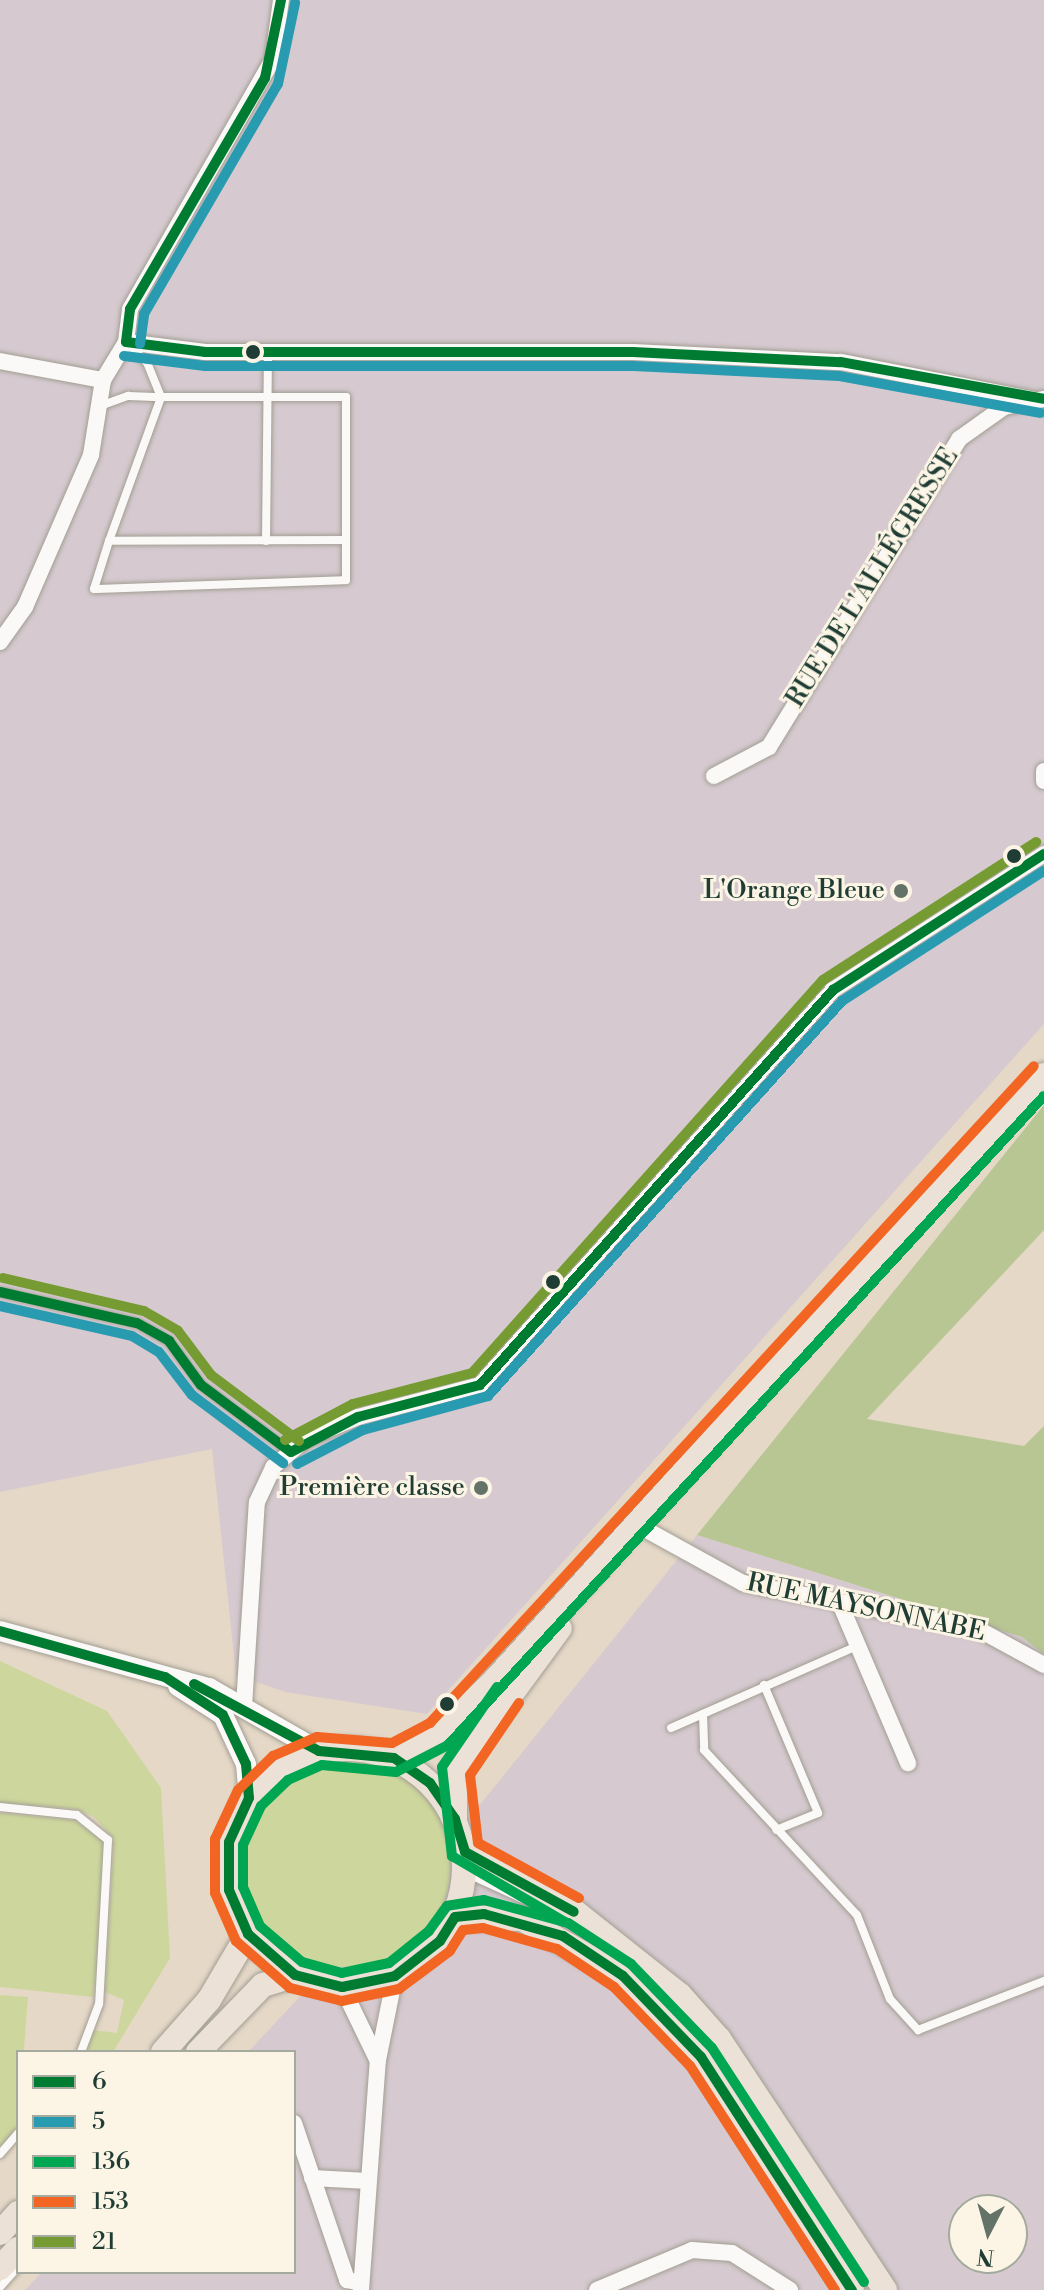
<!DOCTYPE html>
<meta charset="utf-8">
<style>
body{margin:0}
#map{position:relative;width:1044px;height:2290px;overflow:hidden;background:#e5d8c7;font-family:"Libre Bodoni",serif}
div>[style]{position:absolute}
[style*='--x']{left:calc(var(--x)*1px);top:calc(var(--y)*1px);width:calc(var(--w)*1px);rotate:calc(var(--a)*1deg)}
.industrial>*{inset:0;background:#d6cad0}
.green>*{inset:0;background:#cdd79d}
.round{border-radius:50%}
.forest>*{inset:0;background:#b8c694}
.roads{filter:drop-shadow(0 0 2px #a29e93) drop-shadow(0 0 2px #a29e93)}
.service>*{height:8px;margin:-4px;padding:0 4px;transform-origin:4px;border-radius:4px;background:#fbf9f7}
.minor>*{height:16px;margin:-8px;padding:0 8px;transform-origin:8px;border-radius:8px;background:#fbf9f7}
.tertiary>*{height:20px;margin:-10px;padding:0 10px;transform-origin:10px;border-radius:10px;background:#fbf9f7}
.primary>*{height:24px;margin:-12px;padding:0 12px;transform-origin:12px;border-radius:12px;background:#ebe1d6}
.primary>.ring{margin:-12px;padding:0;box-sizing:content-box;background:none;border:24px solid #ebe1d6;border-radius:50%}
.bus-1>*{height:10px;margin:-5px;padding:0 5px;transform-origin:5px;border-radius:5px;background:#007c32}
.bus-2>*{height:10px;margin:-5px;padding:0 5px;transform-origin:5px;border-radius:5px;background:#289bb0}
.bus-3>*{height:10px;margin:-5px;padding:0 5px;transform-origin:5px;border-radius:5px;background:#00a651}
.bus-4>*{height:10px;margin:-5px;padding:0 5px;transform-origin:5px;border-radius:5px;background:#f26522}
.bus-5>*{height:10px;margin:-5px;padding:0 5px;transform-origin:5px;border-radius:5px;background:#759b32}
.dots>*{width:22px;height:22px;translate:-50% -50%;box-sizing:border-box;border:4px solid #fcf5e5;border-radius:50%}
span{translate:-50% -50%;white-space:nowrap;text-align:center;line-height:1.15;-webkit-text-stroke:6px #fcf5e5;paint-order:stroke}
.street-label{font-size:26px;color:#1f3d34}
.poi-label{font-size:26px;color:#1f3d34}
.right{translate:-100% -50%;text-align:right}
.legend{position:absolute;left:16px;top:2050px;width:280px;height:224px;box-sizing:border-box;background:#fcf5e5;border:2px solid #a4ab9e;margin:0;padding:10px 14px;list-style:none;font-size:24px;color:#1f3d34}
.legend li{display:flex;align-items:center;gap:16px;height:40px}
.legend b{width:40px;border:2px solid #a4ab9e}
.north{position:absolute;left:948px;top:2194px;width:80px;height:80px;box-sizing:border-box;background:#fcf5e5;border:2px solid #a4ab9e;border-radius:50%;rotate:186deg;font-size:22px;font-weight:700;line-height:32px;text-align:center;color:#1f3d34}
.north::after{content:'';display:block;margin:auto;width:28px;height:36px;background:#647367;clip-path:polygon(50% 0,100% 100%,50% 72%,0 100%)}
</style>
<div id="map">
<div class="industrial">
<div style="clip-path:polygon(0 0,1044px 0,1044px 1024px,427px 1714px,285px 1692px,236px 1675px,212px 1449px,0 1492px)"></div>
<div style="clip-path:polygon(evenodd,697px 1535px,1022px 1637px,1044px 1654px,1044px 2290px,25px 2290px,42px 2272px,294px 2272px,294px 2052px,248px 2052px,483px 1801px,697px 1535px,964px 2210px,1012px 2210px,1012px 2258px,964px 2258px,964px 2210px)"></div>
</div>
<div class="green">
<div style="clip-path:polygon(0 1661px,107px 1711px,161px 1788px,170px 1958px,113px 2052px,87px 2052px,93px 2030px,117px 2033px,124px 2000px,105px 1992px,114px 1839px,93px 1816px,75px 1809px,0 1803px)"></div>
<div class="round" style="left:245px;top:1761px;width:206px;height:206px"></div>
<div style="clip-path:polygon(0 1813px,74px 1820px,103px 1841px,109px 1858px,93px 1997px,0 1987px)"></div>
<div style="clip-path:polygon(0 1995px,28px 1997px,18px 2125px,0 2151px)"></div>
</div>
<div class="forest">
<div style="clip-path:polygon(1044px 1105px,1044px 1230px,867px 1419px,1024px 1446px,1044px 1426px,1044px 1654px,1022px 1637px,697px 1535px)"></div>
</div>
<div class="roads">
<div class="service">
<div style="--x:161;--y:397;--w:185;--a:0"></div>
<div style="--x:346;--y:397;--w:143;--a:90"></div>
<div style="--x:346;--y:540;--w:237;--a:179.8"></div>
<div style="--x:109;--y:541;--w:153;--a:-70.1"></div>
<div style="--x:100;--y:406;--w:30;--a:-20"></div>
<div style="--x:128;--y:396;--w:33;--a:2"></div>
<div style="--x:161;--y:397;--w:35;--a:-112"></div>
<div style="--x:148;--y:364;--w:28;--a:-135"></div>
<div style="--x:109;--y:541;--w:50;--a:107.4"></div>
<div style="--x:94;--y:589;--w:252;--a:-2"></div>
<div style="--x:346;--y:580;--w:40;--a:-90"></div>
<div style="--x:266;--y:541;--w:189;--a:-89.4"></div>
<div style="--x:0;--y:1292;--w:140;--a:12.8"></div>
<div style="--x:137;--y:1323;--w:37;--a:29"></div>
<div style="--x:169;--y:1341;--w:54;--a:54"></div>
<div style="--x:201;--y:1385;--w:112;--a:36.7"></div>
<div style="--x:764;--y:1685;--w:139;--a:67.1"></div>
<div style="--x:818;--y:1813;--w:45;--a:158"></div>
<div style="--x:703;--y:1714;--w:36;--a:88"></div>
<div style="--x:704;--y:1750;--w:225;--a:47.2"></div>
<div style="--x:857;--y:1915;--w:90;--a:68.6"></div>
<div style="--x:890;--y:1999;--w:42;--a:47.9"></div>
<div style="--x:918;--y:2030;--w:135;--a:-21.3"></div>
<div style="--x:671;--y:1728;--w:203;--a:-23.8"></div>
<div style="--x:0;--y:1807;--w:77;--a:5.9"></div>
<div style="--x:77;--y:1815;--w:40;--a:39"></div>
<div style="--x:108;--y:1840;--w:164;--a:93.1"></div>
<div style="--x:99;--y:2004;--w:51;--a:110.6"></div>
<div style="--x:464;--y:1872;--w:110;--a:24.7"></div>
<div style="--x:0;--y:2154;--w:28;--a:-49"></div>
<div style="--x:0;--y:2287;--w:27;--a:-48"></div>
</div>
<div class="minor">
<div style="--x:126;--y:342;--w:80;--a:7.2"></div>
<div style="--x:205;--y:352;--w:428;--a:0"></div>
<div style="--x:633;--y:352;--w:208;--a:2.8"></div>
<div style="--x:841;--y:362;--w:193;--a:11.1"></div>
<div style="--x:0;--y:361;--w:105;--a:10.5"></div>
<div style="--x:0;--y:642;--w:43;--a:-54.5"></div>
<div style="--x:25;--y:607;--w:166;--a:-66.5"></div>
<div style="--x:91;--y:455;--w:76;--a:-80.9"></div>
<div style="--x:103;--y:380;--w:44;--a:-58.8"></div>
<div style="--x:126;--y:342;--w:33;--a:-83"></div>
<div style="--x:130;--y:309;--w:288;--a:-60.2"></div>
<div style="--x:273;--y:59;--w:60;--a:-82.3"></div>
<div style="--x:1044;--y:771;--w:10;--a:90"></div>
<div style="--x:714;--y:776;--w:62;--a:-27.8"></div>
<div style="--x:769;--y:747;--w:362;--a:-58.3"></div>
<div style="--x:959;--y:439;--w:55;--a:-35.4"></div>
<div style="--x:1004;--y:407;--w:41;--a:-11.3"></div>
<div style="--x:645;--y:1529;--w:112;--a:28.9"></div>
<div style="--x:743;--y:1583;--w:239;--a:11.1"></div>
<div style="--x:978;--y:1629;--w:75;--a:28.6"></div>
<div style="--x:841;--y:1606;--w:171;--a:66.9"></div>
<div style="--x:244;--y:1706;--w:204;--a:-86.4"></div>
<div style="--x:257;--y:1502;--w:38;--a:-65"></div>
<div style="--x:273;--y:1467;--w:43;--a:-40.3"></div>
<div style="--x:306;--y:1439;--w:56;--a:-22.9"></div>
<div style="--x:358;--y:1417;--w:126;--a:-14.7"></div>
<div style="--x:480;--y:1385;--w:530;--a:-48.21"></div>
<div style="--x:833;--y:990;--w:251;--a:-32.8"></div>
<div style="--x:342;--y:1987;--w:80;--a:64.1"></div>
<div style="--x:294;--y:2123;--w:166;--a:71.3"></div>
<div style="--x:347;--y:2280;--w:14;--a:12"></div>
<div style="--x:312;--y:2178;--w:56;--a:3.1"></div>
<div style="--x:361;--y:2290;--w:231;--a:-85.8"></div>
<div style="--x:378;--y:2060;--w:86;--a:-78.6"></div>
<div style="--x:597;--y:2290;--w:103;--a:-22.8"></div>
<div style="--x:692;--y:2250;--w:40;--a:4.3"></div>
<div style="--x:732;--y:2253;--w:69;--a:32.5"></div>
</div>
<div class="tertiary">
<div style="--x:0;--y:1631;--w:217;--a:15.3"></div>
<div style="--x:209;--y:1688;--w:127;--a:29.8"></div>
<div style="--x:178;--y:1686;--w:54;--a:32.8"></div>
<div style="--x:223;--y:1715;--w:54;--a:64.9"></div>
<div style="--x:246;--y:1764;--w:34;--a:85"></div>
</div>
<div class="primary">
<div class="ring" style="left:228px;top:1749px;width:212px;height:212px"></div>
<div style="--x:394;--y:1758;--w:51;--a:-28.1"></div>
<div style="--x:439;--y:1734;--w:78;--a:-44"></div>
<div style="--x:495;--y:1680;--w:817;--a:-47.78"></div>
<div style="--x:455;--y:1819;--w:48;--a:-90"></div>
<div style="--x:455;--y:1771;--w:177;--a:-53.7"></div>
<div style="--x:465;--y:1852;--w:124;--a:28.4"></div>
<div style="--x:574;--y:1911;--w:135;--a:38.4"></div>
<div style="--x:680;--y:1995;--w:59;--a:48.4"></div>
<div style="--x:719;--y:2039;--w:301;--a:56.5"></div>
<div style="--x:455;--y:1917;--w:67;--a:1.7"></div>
<div style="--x:522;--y:1919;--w:116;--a:29.4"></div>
<div style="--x:623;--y:1976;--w:112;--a:46.1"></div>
<div style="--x:701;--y:2057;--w:278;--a:57.1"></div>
<div style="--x:163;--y:2052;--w:69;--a:-48.5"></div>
<div style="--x:209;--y:2000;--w:77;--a:-59.4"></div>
<div style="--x:198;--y:2052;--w:93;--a:-45.9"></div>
<div style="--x:263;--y:1985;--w:34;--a:-17"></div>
<div style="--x:0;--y:2233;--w:27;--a:-48"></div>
<div style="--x:0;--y:2268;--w:26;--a:-47"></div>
</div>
</div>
<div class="bus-1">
<div style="--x:126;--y:342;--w:80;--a:7.2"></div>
<div style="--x:205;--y:352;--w:428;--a:0"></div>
<div style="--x:633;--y:352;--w:208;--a:2.8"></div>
<div style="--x:841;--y:362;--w:206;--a:10.3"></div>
<div style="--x:126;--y:342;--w:33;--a:-83"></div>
<div style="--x:130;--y:309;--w:268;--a:-59.7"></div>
<div style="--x:265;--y:78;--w:80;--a:-78.4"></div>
<div style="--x:0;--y:1292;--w:140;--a:12.8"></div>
<div style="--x:137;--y:1323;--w:37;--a:29"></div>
<div style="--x:169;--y:1341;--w:54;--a:54"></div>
<div style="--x:201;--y:1385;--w:112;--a:36.7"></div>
<div style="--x:291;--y:1452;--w:76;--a:-27.6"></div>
<div style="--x:358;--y:1417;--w:126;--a:-14.7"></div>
<div style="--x:480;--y:1385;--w:530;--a:-48.21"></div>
<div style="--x:833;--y:990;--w:251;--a:-32.8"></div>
<div style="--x:0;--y:1631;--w:171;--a:15.6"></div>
<div style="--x:165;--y:1677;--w:69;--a:33.2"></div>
<div style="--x:223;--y:1715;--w:54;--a:64.9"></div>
<div style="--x:246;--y:1764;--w:34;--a:85"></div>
<div style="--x:249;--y:1798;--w:48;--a:114.4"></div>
<div style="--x:229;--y:1842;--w:48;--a:90"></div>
<div style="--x:229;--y:1890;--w:48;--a:66.6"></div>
<div style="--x:248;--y:1934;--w:62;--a:41.1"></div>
<div style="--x:295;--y:1975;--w:49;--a:14.3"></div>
<div style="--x:342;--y:1987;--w:54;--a:-11.7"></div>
<div style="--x:395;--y:1976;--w:57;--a:-37.9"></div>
<div style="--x:440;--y:1941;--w:28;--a:-58"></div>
<div style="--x:455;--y:1917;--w:29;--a:-6"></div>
<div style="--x:484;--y:1914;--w:82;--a:15.6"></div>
<div style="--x:563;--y:1936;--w:72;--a:33.7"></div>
<div style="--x:623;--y:1976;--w:112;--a:46.1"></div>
<div style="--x:701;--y:2057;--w:278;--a:57.1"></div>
<div style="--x:194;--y:1684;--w:142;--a:28.2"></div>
<div style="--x:319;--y:1751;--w:75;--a:5.3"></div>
<div style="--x:394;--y:1758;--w:44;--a:34.8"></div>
<div style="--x:430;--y:1783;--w:44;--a:55.2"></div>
<div style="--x:455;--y:1819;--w:34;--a:73"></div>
<div style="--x:465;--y:1852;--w:124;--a:28.8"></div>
</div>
<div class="bus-2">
<div style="--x:140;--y:344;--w:30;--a:-82"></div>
<div style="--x:144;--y:314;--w:266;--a:-59.8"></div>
<div style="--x:278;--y:84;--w:83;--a:-78.1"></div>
<div style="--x:124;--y:356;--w:82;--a:7"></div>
<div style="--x:205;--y:366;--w:428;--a:0"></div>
<div style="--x:633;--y:366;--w:206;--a:2.8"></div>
<div style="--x:839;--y:376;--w:205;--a:10.4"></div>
<div style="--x:0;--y:1306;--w:135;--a:12.8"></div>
<div style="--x:132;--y:1336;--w:31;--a:31"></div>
<div style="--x:159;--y:1352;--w:54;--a:52.5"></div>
<div style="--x:192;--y:1395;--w:114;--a:36.8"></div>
<div style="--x:297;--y:1464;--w:74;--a:-27.3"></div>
<div style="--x:363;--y:1430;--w:130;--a:-15.2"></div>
<div style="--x:488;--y:1396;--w:530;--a:-48.13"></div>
<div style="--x:842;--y:1001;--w:240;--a:-32.8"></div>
</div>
<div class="bus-3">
<div style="--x:497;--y:1687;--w:97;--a:124.5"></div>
<div style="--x:442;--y:1767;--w:90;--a:83.6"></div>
<div style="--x:452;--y:1856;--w:131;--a:30.3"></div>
<div style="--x:864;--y:2282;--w:279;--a:-123"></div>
<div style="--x:712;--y:2048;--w:117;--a:-134"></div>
<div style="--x:631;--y:1964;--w:75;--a:-146.9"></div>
<div style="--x:568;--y:1923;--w:87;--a:-164.7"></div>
<div style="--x:484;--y:1900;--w:37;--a:171"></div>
<div style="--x:447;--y:1906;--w:31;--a:126"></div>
<div style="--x:429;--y:1931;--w:51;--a:141.3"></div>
<div style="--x:389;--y:1963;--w:48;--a:168"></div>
<div style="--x:342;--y:1973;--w:41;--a:-164.6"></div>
<div style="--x:302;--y:1962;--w:55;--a:-139.4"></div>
<div style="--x:260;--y:1926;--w:43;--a:-113.6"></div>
<div style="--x:243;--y:1887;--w:42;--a:-90"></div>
<div style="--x:243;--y:1845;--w:43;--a:-65.2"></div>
<div style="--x:261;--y:1806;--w:37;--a:-44"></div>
<div style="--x:288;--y:1780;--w:37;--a:-24"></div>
<div style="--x:322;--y:1765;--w:74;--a:5.4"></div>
<div style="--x:396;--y:1772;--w:59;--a:-27.4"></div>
<div style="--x:448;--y:1745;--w:881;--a:-47.44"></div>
</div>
<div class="bus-4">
<div style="--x:519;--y:1703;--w:87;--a:124.2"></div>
<div style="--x:470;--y:1775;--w:68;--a:83.3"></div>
<div style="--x:478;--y:1843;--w:115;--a:28.6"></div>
<div style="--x:835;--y:2290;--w:267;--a:-122.9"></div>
<div style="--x:690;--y:2066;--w:110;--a:-133.9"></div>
<div style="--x:614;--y:1987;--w:69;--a:-146.3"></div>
<div style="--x:557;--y:1949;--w:77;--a:-164.2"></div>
<div style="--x:483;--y:1928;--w:20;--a:174"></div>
<div style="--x:463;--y:1930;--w:25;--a:122"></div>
<div style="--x:450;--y:1951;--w:64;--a:143.3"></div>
<div style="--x:399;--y:1989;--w:58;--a:168.1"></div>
<div style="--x:342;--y:2001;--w:54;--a:-166"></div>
<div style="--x:290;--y:1988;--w:72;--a:-139"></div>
<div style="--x:236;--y:1941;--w:52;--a:-113.6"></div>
<div style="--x:215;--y:1893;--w:54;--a:-90"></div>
<div style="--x:215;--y:1839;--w:54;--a:-64.9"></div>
<div style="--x:238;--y:1790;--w:49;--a:-44.2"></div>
<div style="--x:273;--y:1756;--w:48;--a:-23.4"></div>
<div style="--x:317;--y:1737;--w:75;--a:4.6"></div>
<div style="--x:392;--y:1743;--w:43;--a:-27.8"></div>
<div style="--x:430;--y:1723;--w:892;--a:-47.41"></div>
</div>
<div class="bus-5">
<div style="--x:3;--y:1278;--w:145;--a:13.2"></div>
<div style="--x:144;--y:1311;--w:39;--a:30"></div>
<div style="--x:178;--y:1331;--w:55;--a:53.1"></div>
<div style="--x:211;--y:1375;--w:110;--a:36.9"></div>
<div style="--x:285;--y:1440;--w:77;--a:-27.9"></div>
<div style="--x:353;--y:1404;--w:123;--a:-14.6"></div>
<div style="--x:472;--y:1373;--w:527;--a:-48.23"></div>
<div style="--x:823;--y:980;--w:254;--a:-32.9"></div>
</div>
<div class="dots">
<div style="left:253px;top:352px;background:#1f3d34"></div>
<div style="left:1014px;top:856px;background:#1f3d34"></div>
<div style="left:901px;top:891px;background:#647367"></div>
<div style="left:553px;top:1282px;background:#1f3d34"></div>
<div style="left:481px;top:1488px;background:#647367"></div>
<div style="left:447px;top:1704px;background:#1f3d34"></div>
</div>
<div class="street-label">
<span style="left:873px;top:578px;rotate:-58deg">RUE DE L'ALLÉGRESSE</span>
<span style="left:866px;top:1608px;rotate:12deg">RUE MAYSONNABE</span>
</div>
<div class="poi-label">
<span class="right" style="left:885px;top:891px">L'Orange Bleue</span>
<span class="right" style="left:465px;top:1488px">Première classe</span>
</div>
<ul class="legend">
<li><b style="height:10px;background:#007c32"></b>6</li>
<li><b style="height:10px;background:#289bb0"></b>5</li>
<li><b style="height:10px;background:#00a651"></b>136</li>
<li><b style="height:10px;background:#f26522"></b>153</li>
<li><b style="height:10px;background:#759b32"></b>21</li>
</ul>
<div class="north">N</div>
</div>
